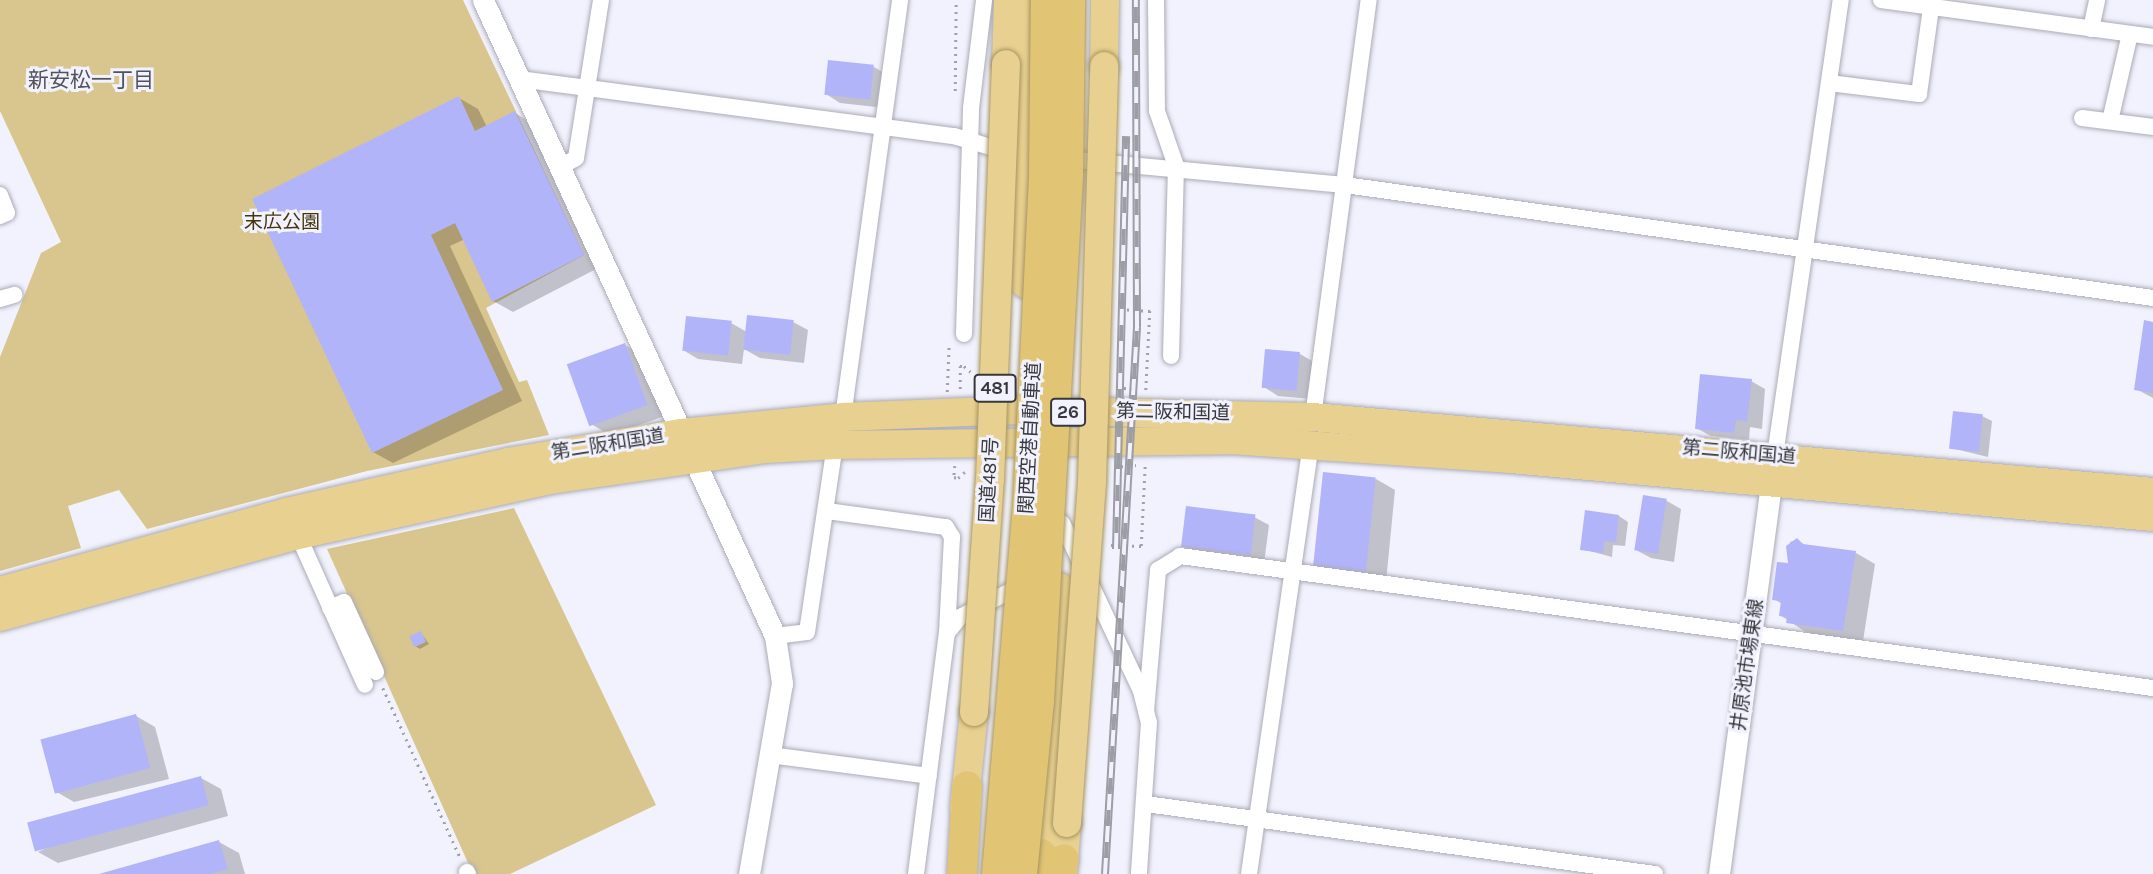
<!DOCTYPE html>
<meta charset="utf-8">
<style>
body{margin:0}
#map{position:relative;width:2153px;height:874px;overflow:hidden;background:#f1f2fd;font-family:Karla,"Noto Sans JP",sans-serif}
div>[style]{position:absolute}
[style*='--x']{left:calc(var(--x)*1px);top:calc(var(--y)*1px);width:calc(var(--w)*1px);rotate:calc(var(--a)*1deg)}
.green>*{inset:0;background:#d9c58e}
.shadow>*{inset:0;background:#0003}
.building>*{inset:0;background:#b2b4fa;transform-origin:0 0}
.path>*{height:2.5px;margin-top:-1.25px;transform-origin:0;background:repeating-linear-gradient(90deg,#a0a0a8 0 2px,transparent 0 7px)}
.roads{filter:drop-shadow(0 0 2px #ababb6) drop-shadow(0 0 2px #ababb6)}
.minor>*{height:16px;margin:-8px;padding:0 8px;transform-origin:8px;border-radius:8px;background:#fff}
.tertiary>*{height:21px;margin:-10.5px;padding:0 10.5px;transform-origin:10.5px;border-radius:10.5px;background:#fff}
.trunk>*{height:28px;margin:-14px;padding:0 14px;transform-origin:14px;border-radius:14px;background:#e8d090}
.motorway>*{height:30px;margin:-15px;padding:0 15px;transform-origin:15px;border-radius:15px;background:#e2c574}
.rail>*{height:8px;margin-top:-4px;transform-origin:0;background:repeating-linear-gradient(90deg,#f1f2fd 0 16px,#9d9da5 0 32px);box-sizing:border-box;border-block:2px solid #9d9da5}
.path-bridge>*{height:2.5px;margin-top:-1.25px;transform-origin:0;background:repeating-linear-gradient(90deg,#a0a0a8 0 2px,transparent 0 7px)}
.bridges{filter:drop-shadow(0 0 2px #a69460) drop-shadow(0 0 2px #a69460)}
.trunk-bridge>*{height:28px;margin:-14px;padding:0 14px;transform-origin:14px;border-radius:14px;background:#e8d090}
.motorway-bridge>*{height:30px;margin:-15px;padding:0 15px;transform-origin:15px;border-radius:15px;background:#e2c574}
span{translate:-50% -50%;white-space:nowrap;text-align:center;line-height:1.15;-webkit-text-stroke:6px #f1f2fd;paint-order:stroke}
.shield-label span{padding:2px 5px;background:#f1f2fd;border:2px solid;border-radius:5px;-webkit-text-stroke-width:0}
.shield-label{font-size:18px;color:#38383c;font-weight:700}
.park-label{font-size:19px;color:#43350a}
.street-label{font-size:19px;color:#38383c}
.neighbourhood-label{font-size:21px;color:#51525b}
</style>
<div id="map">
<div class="green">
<div style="clip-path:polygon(0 0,463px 0,584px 255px,486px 308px,519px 382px,527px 380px,549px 435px,367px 471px,147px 529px,119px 490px,68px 506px,81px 548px,0 571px,0 357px,41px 253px,61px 242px,0 111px)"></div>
<div style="clip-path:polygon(514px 508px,656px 805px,510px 874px,473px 874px,327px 549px)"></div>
</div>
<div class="shadow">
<div style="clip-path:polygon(874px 67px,888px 75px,885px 108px,840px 103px,826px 94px)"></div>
<div style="clip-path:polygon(459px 98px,478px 109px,487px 127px,515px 113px,535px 125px,602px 266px,513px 312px,493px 301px,465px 239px,450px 246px,522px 401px,393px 463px,373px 452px)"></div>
<div style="clip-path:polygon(793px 322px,808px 330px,804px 363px,760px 358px,744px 349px,742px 364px,698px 359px,683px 350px,731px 323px,747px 332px)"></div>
<div style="clip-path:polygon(2153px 323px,2153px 398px,2136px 389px)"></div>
<div style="clip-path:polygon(625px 345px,644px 356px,665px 416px,610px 435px,591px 424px)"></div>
<div style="clip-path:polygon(1267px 351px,1300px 354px,1314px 362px,1311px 399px,1278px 396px,1264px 387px)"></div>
<div style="clip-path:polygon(1751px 381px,1765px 389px,1762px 429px,1750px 427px,1749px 440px,1711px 436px,1696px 428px)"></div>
<div style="clip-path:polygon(1982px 416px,1992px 421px,1988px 457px,1951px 448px)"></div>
<div style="clip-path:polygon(1376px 479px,1395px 490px,1386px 582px,1316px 566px)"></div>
<div style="clip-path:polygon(1644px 497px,1667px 501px,1681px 509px,1674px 562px,1651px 558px,1636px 550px)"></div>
<div style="clip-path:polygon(1619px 516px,1628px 522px,1625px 546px,1613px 545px,1612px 557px,1582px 549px)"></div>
<div style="clip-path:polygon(1254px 517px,1269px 525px,1264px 564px,1197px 555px,1182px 546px)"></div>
<div style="clip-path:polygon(1797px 540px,1807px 546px,1856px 553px,1875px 564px,1863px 641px,1807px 633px,1780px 615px,1782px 604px,1774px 599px,1790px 565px,1790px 542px)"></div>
<div style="clip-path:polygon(421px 633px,429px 644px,420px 649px,415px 646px)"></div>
<div style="clip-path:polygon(136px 716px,155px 727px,169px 779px,74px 802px,55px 791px)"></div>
<div style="clip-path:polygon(201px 778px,221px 789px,228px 816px,58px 863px,38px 852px)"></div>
<div style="clip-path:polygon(219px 842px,239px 853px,245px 874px,102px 874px)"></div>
</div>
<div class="building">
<div style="left:828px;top:60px;width:46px;height:35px;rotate:6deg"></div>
<div style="clip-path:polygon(459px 96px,475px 131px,515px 111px,584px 255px,492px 302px,455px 223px,431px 235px,503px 390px,372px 453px,252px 199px)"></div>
<div style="left:747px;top:315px;width:47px;height:35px;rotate:6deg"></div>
<div style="left:686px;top:316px;width:46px;height:35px;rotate:6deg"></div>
<div style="clip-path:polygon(2144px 320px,2153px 322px,2153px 393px,2134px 390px)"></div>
<div style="left:625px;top:343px;width:66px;height:62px;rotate:70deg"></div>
<div style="left:1265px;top:349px;width:35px;height:39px;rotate:5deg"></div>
<div style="clip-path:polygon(1700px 374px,1752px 379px,1747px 421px,1736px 420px,1734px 433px,1695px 429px)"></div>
<div style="left:1953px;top:411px;width:30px;height:38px;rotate:6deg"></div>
<div style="left:1323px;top:472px;width:53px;height:95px;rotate:6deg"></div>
<div style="left:1643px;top:495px;width:24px;height:56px;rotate:9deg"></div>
<div style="left:1186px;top:506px;width:70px;height:41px;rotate:7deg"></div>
<div style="clip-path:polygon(1585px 510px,1619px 515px,1616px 542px,1604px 541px,1603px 553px,1580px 550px)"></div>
<div style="clip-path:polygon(1797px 538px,1803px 544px,1856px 551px,1843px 631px,1786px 623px,1787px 617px,1779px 616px,1781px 601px,1772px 600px,1777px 562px,1788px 563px,1786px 546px)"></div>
<div style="left:421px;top:631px;width:12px;height:13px;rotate:66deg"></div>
<div style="left:136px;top:714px;width:56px;height:99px;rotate:75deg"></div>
<div style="left:201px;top:776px;width:30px;height:180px;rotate:75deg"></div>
<div style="clip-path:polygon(219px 840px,228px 869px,210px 874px,99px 874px)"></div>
</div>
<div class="path">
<div style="--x:955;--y:91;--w:91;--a:-89.4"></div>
<div style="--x:1120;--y:309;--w:30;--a:4"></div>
<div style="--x:1150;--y:311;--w:79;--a:92.9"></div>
<div style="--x:1117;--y:387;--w:15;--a:8"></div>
<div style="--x:960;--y:389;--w:23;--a:-90"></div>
<div style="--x:960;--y:366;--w:4;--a:0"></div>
<div style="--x:947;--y:392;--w:49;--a:-87.7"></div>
<div style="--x:955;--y:466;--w:11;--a:95"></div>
<div style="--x:954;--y:477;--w:4;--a:14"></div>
<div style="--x:1114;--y:467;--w:22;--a:-5"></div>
<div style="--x:1111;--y:545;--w:30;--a:2"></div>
<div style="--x:1141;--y:546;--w:81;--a:-87.2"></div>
<div style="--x:383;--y:688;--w:186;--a:65.5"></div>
</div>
<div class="roads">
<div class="minor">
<div style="--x:1156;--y:0;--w:111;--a:89.5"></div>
<div style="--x:1157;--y:111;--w:58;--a:70.9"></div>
<div style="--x:1176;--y:166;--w:190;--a:91.5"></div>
<div style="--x:1881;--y:0;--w:275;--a:7.7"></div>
<div style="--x:2091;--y:29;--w:30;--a:-78"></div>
<div style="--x:519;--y:79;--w:439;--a:7.5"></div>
<div style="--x:954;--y:136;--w:55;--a:16.8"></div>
<div style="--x:1829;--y:83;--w:91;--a:7"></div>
<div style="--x:1919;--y:94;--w:88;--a:-82.1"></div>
<div style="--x:2082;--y:118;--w:72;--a:7.2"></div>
<div style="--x:2110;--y:121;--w:89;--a:-77.1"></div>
<div style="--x:1064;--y:159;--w:282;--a:5.3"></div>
<div style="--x:1345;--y:185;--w:816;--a:7.96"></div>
<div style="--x:560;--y:167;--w:18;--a:-29"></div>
<div style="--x:576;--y:158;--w:160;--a:-81"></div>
<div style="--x:0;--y:195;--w:19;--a:69"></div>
<div style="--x:7;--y:213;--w:8;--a:157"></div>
<div style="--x:0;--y:299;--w:15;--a:-16"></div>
<div style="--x:964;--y:334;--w:226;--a:-88.2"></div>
<div style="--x:971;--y:108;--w:109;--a:-83.1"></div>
<div style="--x:843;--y:417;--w:421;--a:-82.2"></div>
<div style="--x:1313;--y:417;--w:421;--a:-82.4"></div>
<div style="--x:1775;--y:456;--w:461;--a:-81.8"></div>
<div style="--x:827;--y:511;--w:120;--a:7.7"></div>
<div style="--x:946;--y:527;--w:12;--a:59"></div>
<div style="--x:952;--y:537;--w:96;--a:93"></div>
<div style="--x:1062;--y:523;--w:186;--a:64.8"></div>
<div style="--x:1141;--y:691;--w:32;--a:76"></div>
<div style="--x:1149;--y:722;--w:152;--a:93.8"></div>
<div style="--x:298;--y:535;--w:164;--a:65.9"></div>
<div style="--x:330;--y:608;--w:15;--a:-23"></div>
<div style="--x:344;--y:602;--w:77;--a:65.4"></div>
<div style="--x:775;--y:636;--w:32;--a:-7"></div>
<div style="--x:807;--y:632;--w:189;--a:-81.5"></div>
<div style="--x:1146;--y:711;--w:142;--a:-85.1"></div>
<div style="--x:1158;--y:570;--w:26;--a:-32"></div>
<div style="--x:1180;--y:556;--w:982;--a:7.73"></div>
<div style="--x:770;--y:755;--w:160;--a:7.5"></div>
<div style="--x:1146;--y:804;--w:514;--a:7.83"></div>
<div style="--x:467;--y:872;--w:2;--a:63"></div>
<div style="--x:916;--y:874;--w:243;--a:-82.7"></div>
<div style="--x:947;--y:633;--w:21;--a:-51"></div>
<div style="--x:960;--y:617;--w:59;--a:-27.4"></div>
<div style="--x:1249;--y:874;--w:433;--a:-81.8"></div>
</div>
<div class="tertiary">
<div style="--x:483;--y:0;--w:700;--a:65.34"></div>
<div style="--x:775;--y:636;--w:48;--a:81.5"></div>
<div style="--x:782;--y:683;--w:194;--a:99.8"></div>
<div style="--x:1719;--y:874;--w:409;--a:-82.4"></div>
</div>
<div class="trunk">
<div style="--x:1006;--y:64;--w:64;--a:-88.2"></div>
<div style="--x:1104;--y:66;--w:66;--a:-89.1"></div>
<div style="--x:1025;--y:284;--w:281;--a:-88.8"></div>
<div style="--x:0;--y:591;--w:297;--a:-15.4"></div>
<div style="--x:286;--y:512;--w:228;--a:-12.7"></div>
<div style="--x:508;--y:462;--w:175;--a:-9.5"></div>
<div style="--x:681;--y:433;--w:163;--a:-5.6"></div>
<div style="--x:843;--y:417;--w:178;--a:-2.3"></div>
<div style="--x:1021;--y:410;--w:292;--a:1.4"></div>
<div style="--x:1313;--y:417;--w:843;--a:5.1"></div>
<div style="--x:0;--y:617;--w:309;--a:-15.4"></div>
<div style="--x:298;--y:535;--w:258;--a:-12.3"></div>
<div style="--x:550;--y:480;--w:218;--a:-8.2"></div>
<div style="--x:766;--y:449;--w:69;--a:-3.3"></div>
<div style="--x:835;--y:445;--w:396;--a:-0.7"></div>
<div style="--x:1231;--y:440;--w:281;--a:3.9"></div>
<div style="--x:1511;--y:459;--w:645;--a:5.16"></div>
<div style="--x:964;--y:809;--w:98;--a:-84.1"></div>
<div style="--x:1039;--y:874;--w:136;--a:-83.7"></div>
<div style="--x:1054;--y:739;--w:152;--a:-87.7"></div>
<div style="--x:1063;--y:874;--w:51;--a:-85.5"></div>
</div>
<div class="motorway">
<div style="--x:962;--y:874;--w:88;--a:-86.7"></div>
<div style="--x:1040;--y:874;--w:20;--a:-87"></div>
<div style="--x:1061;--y:874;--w:15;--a:-79"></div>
</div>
</div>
<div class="rail">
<div style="--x:1116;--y:549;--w:413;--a:-88.6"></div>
<div style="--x:1105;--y:874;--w:548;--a:-86.65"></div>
<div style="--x:1137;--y:327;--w:327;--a:-90.2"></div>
</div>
<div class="path-bridge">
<div style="--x:964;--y:366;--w:11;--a:41"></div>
<div style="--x:958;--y:478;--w:13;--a:-42"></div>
</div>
<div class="bridges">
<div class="trunk-bridge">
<div style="--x:974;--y:712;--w:233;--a:-86.1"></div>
<div style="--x:990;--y:480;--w:416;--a:-87.8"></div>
<div style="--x:1067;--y:823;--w:343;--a:-85.8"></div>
<div style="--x:1092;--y:481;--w:415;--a:-88.3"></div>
</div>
<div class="motorway-bridge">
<div style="--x:997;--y:874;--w:370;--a:-85.2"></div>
<div style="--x:1028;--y:505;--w:328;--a:-87.2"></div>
<div style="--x:1044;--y:177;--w:177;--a:-89.4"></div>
<div style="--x:1022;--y:874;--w:174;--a:-84.4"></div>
<div style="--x:1039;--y:701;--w:527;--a:-86.84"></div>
<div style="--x:1068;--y:175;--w:175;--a:-89.3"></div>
</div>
</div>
<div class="shield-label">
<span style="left:995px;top:388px">481</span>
<span style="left:1068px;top:412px">26</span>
</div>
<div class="park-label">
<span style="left:282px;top:223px">末広公園</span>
</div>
<div class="street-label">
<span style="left:1173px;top:413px;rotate:1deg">第二阪和国道</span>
<span style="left:1031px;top:438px;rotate:-87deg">関西空港自動車道</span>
<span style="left:608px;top:445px;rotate:-9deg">第二阪和国道</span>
<span style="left:1739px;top:453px;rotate:5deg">第二阪和国道</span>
<span style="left:990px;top:480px;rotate:-87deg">国道481号</span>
<span style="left:1748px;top:665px;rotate:-82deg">井原池市場東線</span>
</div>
<div class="neighbourhood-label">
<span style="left:91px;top:80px">新安松一丁目</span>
</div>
</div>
